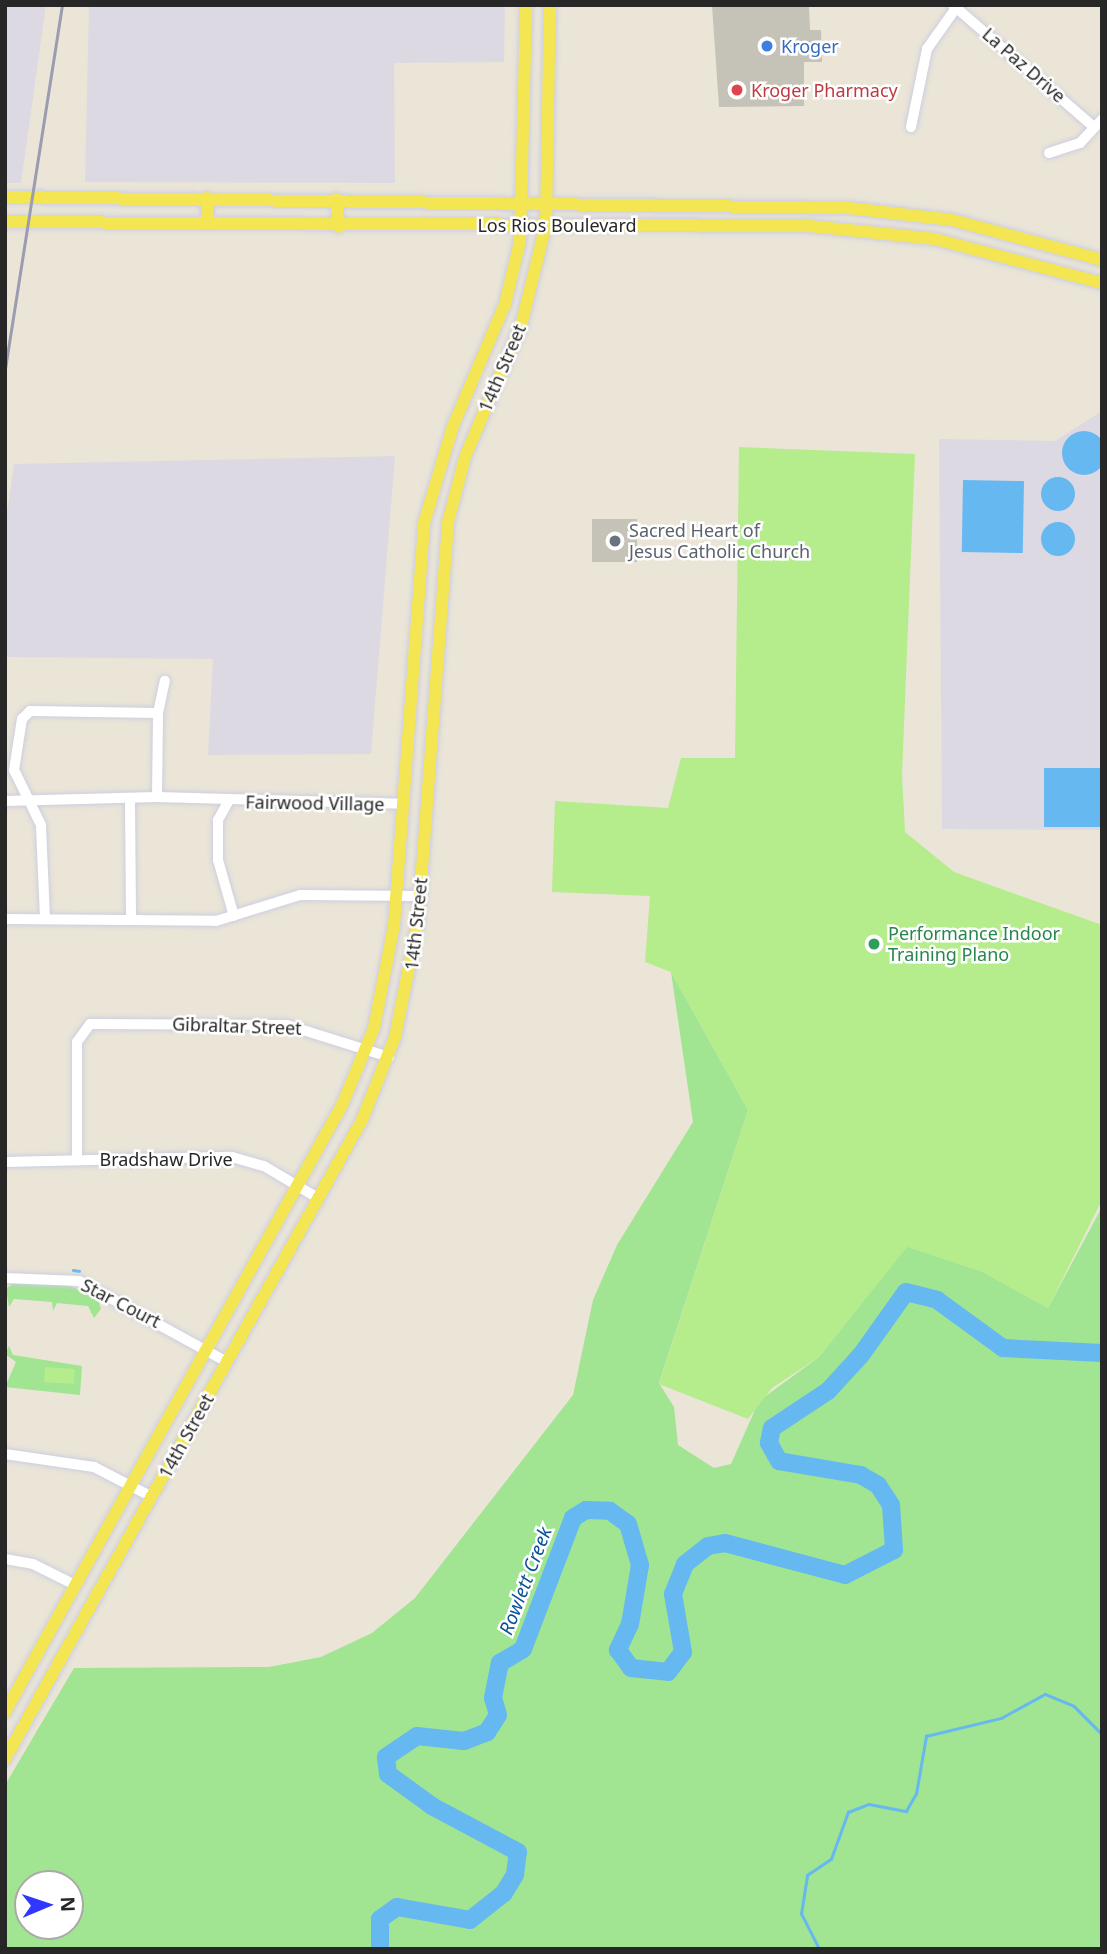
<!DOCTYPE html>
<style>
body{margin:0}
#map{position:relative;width:1107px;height:1954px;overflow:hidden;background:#eae5d7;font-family:"Noto Sans",sans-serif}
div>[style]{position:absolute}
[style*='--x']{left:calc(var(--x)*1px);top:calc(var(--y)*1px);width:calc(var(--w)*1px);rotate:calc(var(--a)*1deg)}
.industrial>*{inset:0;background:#ddd9e2}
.green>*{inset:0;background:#a1e491}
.pitch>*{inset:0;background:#b5ec8c;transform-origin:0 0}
.water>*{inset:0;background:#66b8f1;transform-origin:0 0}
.round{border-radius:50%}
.stream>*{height:2.5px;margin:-1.25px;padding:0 1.25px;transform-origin:1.25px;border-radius:1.25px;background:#66b8f1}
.river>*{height:18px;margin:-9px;padding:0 9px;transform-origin:9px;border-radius:9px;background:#66b8f1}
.building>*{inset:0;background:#c5c2b8;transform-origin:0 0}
.roads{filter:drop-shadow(0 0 2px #cdcee1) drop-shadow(0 0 2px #cdcee1)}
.minor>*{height:10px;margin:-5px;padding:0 5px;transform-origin:5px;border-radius:5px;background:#fff}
.major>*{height:12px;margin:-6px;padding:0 6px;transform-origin:6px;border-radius:6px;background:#f4e653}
.rail>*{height:2.5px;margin:-1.25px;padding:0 1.25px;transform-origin:1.25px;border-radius:1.25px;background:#9b9bb2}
.dots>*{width:19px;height:19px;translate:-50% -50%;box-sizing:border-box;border:4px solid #fff;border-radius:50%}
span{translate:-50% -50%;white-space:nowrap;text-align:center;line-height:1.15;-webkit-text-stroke:5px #fff;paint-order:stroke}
.shop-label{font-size:18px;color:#366cbe}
.left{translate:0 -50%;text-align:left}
.street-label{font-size:18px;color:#272727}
.health-label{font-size:18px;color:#be3a42}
.worship-label{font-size:18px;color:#5b616d}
.leisure-label{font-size:18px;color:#27864d}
.water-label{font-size:19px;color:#095299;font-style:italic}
.frame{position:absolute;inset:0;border:7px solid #272727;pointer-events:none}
.north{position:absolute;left:14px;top:1870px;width:70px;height:70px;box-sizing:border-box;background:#fff;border:2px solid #a9a9a9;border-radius:50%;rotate:88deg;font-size:19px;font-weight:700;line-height:28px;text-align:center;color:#272727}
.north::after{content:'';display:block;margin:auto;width:24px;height:32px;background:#3038ff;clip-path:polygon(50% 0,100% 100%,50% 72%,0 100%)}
</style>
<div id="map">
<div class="industrial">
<div style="clip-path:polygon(5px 5px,46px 5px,21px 183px,5px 183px)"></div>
<div style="clip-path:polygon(89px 5px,505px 5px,504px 62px,394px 63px,395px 183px,85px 182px)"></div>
<div style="clip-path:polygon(1102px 411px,1102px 830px,942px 829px,939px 439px,1055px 441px)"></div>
<div style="clip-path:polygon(395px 456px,371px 754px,208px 755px,213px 659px,5px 657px,5px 526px,14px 464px)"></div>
</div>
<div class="green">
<div style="clip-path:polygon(evenodd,671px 972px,748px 1110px,659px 1383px,674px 1407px,678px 1445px,714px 1468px,731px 1464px,759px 1401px,819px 1357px,907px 1246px,983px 1272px,1048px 1308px,1102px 1207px,1102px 1949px,5px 1949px,5px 1785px,74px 1668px,269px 1667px,321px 1657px,372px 1633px,415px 1598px,573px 1395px,593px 1300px,617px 1245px,693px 1122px,671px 972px,28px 1884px,70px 1884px,70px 1926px,28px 1926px,28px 1884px)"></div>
<div style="clip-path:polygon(14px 1283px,66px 1284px,98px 1299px,101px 1309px,94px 1318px,88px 1306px,57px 1303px,53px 1311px,52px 1302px,14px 1299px,9px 1307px,6px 1289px)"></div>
<div style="clip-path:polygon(9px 1346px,13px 1355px,82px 1366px,80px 1395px,5px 1387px,16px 1362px,5px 1354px)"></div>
</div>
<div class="pitch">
<div style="clip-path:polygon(739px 447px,915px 454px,902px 775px,905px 832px,954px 872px,1102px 925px,1102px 1200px,1048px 1308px,983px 1272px,907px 1247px,819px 1357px,772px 1388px,748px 1419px,659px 1384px,748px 1110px,671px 972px,645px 962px,650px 896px,552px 892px,555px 801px,668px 808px,681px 758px,735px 758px)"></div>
<div style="left:45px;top:1367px;width:30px;height:15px;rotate:4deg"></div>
</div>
<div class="water">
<div class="round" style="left:1062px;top:431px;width:44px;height:44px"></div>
<div class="round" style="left:1041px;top:477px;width:34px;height:34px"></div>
<div style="left:963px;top:480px;width:61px;height:72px;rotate:1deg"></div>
<div class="round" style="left:1041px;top:522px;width:34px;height:34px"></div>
<div style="left:1044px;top:768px;width:58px;height:59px"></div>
</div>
<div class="stream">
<div style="--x:73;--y:1270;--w:6;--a:9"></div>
<div style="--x:819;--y:1949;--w:39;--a:-117"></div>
<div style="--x:801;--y:1914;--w:39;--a:-81"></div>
<div style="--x:807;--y:1875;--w:29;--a:-34"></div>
<div style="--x:831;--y:1859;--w:50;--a:-70.1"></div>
<div style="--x:848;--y:1812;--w:22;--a:-21"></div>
<div style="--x:869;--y:1804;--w:38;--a:11"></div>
<div style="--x:906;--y:1811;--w:20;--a:-60"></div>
<div style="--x:916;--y:1794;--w:59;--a:-80.2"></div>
<div style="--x:926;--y:1736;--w:77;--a:-13.5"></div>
<div style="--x:1001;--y:1718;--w:50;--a:-28.6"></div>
<div style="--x:1045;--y:1694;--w:31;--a:22"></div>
<div style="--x:1074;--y:1706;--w:40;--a:45"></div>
</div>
<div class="river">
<div style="--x:380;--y:1949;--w:30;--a:-90"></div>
<div style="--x:380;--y:1919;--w:21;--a:-35"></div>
<div style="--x:397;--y:1907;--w:74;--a:10.1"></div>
<div style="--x:470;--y:1920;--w:43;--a:-38.5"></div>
<div style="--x:504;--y:1893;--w:21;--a:-59"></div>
<div style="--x:515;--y:1875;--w:23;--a:-83"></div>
<div style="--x:518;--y:1852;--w:98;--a:-151.9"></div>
<div style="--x:432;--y:1806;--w:54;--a:-144"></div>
<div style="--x:388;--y:1774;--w:17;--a:-97"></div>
<div style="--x:386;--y:1757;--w:37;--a:-34"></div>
<div style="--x:417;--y:1736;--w:47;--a:6.1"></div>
<div style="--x:464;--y:1741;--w:25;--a:-21"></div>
<div style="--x:487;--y:1732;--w:20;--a:-57"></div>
<div style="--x:498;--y:1715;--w:18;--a:-106"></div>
<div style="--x:493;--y:1698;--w:36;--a:-79"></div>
<div style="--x:500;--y:1663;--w:27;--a:-31"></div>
<div style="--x:523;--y:1649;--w:140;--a:-69.1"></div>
<div style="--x:573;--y:1518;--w:15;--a:-32"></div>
<div style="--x:586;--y:1510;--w:24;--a:2"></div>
<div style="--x:610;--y:1511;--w:22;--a:36"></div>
<div style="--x:628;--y:1524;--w:43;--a:73.7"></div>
<div style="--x:640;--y:1565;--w:60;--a:99.6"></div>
<div style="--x:630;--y:1624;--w:29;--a:115"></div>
<div style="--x:618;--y:1650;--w:22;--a:54"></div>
<div style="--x:631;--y:1668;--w:37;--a:6"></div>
<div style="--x:668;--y:1672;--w:25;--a:-53"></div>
<div style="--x:683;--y:1652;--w:59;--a:-99.8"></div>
<div style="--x:673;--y:1594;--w:32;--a:-68"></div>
<div style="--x:685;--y:1564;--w:29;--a:-38"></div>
<div style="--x:708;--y:1546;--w:17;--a:-10"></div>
<div style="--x:725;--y:1543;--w:124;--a:14.9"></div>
<div style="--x:845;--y:1575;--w:55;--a:-27"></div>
<div style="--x:894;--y:1550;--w:45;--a:-93.8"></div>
<div style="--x:891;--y:1505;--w:24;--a:-123"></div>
<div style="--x:878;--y:1485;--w:20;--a:-150"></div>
<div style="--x:861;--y:1475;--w:83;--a:-170.3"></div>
<div style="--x:779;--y:1461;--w:21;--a:-119"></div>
<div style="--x:769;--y:1443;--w:15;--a:-79"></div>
<div style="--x:772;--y:1428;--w:67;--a:-33.5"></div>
<div style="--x:828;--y:1391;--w:49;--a:-47.5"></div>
<div style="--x:861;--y:1355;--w:77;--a:-54.5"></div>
<div style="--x:906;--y:1292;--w:32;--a:14"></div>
<div style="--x:937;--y:1300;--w:82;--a:36"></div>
<div style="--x:1003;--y:1348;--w:99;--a:2.9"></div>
</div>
<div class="building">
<div style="clip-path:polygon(712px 5px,809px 6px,810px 30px,821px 30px,822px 62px,804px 62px,804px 106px,719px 107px)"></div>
<div style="left:592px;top:519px;width:45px;height:43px"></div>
</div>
<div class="roads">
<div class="minor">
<div style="--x:953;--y:5;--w:186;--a:40.9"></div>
<div style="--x:911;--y:127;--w:80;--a:-78.4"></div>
<div style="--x:927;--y:49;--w:50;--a:-54.7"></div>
<div style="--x:1049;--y:153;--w:33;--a:-18"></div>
<div style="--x:1080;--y:143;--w:33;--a:-47"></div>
<div style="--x:157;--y:797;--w:84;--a:-89.3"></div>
<div style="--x:158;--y:713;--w:33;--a:-78"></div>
<div style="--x:5;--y:801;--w:152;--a:-1.5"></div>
<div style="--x:157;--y:797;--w:245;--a:1.6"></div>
<div style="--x:130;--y:801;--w:118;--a:89.5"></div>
<div style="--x:228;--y:802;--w:21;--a:119"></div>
<div style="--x:218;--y:820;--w:40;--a:90"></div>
<div style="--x:218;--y:860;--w:58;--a:74.1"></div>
<div style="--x:45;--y:918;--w:93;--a:-92.5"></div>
<div style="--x:41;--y:825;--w:61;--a:-116.1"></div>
<div style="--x:14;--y:770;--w:52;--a:-81.1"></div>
<div style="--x:22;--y:719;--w:11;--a:-45"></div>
<div style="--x:30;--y:711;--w:128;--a:0.9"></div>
<div style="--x:5;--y:919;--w:211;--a:0.5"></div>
<div style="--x:216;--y:921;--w:88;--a:-17.2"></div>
<div style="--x:300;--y:895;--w:120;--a:0.5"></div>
<div style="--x:77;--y:1159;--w:117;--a:-90"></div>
<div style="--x:77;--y:1042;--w:22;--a:-54"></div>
<div style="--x:90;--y:1024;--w:197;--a:0.3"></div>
<div style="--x:287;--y:1025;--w:107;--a:17.4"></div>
<div style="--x:5;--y:1162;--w:227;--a:-1.3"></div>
<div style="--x:232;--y:1157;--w:33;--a:16"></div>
<div style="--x:264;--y:1166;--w:63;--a:30.7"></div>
<div style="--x:5;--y:1278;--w:74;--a:2.3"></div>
<div style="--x:79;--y:1281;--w:169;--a:28.7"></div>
<div style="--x:5;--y:1454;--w:90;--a:8.3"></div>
<div style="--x:94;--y:1467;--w:65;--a:27.3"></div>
<div style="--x:5;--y:1559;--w:28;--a:10"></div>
<div style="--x:33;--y:1564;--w:47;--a:26.6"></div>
</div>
<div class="major">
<div style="--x:5;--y:197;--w:843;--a:0.75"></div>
<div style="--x:848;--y:208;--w:105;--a:6.6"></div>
<div style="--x:952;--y:220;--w:155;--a:14.9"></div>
<div style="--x:207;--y:198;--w:26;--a:88"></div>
<div style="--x:336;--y:199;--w:28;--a:84"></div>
<div style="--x:5;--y:222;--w:804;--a:0.29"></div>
<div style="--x:809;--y:226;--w:127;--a:5.9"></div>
<div style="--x:935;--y:239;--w:173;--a:14.8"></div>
<div style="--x:5;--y:1712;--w:694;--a:-60.96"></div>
<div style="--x:342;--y:1105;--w:83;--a:-67.4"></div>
<div style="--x:374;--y:1028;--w:105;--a:-79"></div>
<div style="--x:394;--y:925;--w:403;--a:-85.7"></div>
<div style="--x:424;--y:523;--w:101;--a:-73.4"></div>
<div style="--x:453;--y:426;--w:133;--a:-66.9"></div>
<div style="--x:505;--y:304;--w:65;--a:-76.6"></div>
<div style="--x:520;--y:241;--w:236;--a:-88.5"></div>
<div style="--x:5;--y:1759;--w:732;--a:-60.81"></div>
<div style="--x:362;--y:1120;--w:89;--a:-68.3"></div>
<div style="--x:395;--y:1037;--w:117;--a:-78.7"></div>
<div style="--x:418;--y:922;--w:401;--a:-85.7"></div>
<div style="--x:448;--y:522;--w:67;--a:-75.3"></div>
<div style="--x:465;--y:457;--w:142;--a:-66.9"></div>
<div style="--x:521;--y:326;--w:105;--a:-76.2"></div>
<div style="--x:546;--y:224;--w:219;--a:-89"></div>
</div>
</div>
<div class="rail">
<div style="--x:5;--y:369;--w:368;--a:-81.1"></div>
</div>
<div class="dots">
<div style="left:767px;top:46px;background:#3f7fe0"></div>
<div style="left:737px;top:90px;background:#e0444e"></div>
<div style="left:615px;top:541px;background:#6b7280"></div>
<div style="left:874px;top:944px;background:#2e9e5b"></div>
</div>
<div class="shop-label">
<span class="left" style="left:781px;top:46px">Kroger</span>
</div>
<div class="street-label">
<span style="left:1024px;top:65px;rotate:41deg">La Paz Drive</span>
<span style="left:557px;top:225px">Los Rios Boulevard</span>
<span style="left:502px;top:368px;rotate:-67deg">14th Street</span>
<span style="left:315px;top:803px;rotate:1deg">Fairwood Village</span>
<span style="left:416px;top:924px;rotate:-84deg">14th Street</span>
<span style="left:237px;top:1026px;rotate:2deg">Gibraltar Street</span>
<span style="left:166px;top:1159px">Bradshaw Drive</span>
<span style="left:121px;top:1303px;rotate:27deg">Star Court</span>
<span style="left:186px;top:1436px;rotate:-61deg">14th Street</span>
</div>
<div class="health-label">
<span class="left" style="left:751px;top:90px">Kroger Pharmacy</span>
</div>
<div class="worship-label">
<span class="left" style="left:629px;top:541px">Sacred Heart of<br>Jesus Catholic Church</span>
</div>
<div class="leisure-label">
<span class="left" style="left:888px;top:944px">Performance Indoor<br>Training Plano</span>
</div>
<div class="water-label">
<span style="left:526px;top:1581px;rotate:-69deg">Rowlett Creek</span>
</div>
<div class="frame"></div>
<div class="north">N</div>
</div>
